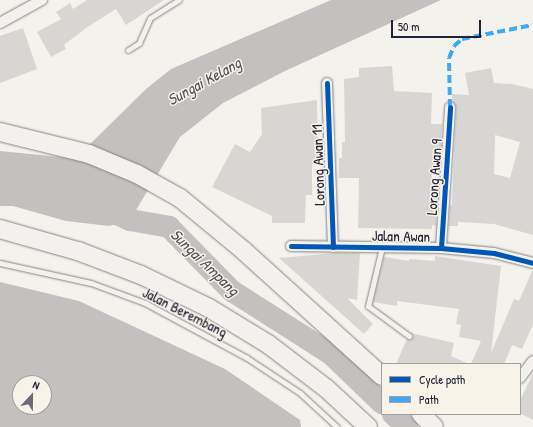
<!DOCTYPE html>
<style>
body{margin:0}
#map{position:relative;width:533px;height:427px;overflow:hidden;background:#f4f2ec;font-family:"Patrick Hand",sans-serif}
div>[style]{position:absolute}
[style*='--x']{left:calc(var(--x)*1px);top:calc(var(--y)*1px);width:calc(var(--w)*1px);rotate:calc(var(--a)*1deg)}
.water>*{inset:0;background:#c3c0c0}
.river>*{height:22px;margin:-11px;padding:0 11px;transform-origin:11px;border-radius:11px;background:#c3c0c0}
.building>*{inset:0;background:#d7d6d3}
.roads{filter:drop-shadow(0 0 1px #858486) drop-shadow(0 0 1px #858486)}
.service>*{height:5px;margin:-2.5px;padding:0 2.5px;transform-origin:2.5px;border-radius:2.5px;background:#f2f1ed}
.minor>*{height:10px;margin:-5px;padding:0 5px;transform-origin:5px;border-radius:5px;background:#f2f1ed}
.motorway>*{height:18px;margin:-9px;padding:0 9px;transform-origin:9px;border-radius:9px;background:#f2f1ed}
.quiet>*{height:4px;margin-top:-2px;transform-origin:0;background:repeating-linear-gradient(90deg,#3fa9f5 0 8px,transparent 0 12px)}
.cycleway>*{height:5px;margin:-2.5px;padding:0 2.5px;transform-origin:2.5px;border-radius:2.5px;background:#0057b8}
span{translate:-50% -50%;white-space:nowrap;text-align:center;line-height:1.15;-webkit-text-stroke:3px #f7f3e8;paint-order:stroke}
.street-label{font-size:15px;color:#22223b}
.water-label{font-size:16px;color:#535263;font-style:italic}
.legend{position:absolute;left:381px;top:363px;width:140px;height:52px;box-sizing:border-box;background:#f7f3e8;border:1px solid #a29fa3;margin:0;padding:5px 7px;list-style:none;font-size:12px;color:#22223b}
.legend li{display:flex;align-items:center;gap:8px;height:20px}
.legend b{width:20px;border:1px solid #a29fa3}
.north{position:absolute;left:12px;top:375px;width:40px;height:40px;box-sizing:border-box;background:#f7f3e8;border:1px solid #a29fa3;border-radius:50%;rotate:22deg;font-size:11px;font-weight:700;line-height:16px;text-align:center;color:#22223b}
.north::after{content:'';display:block;margin:auto;width:14px;height:18px;background:#6c6b79;clip-path:polygon(50% 0,100% 100%,50% 72%,0 100%)}
.scale{position:absolute;left:391px;top:20px;width:90px;height:18px;box-sizing:border-box;border:2px solid #22223b;border-top:0;padding-left:5px;font-size:12px;line-height:14px;white-space:nowrap;color:#22223b;-webkit-text-stroke:3px #f7f3e8;paint-order:stroke}
</style>
<div id="map">
<div class="water">
<div style="clip-path:polygon(331px 0,441px 0,285px 71px,223px 103px,180px 137px,130px 220px,109px 226px,66px 221px,13px 206px,0 206px,0 151px,70px 158px,85px 149px,146px 89px,171px 69px)"></div>
<div style="clip-path:polygon(evenodd,0 282px,79px 301px,225px 369px,300px 420px,301px 427px,0 427px,0 282px,20px 383px,44px 383px,44px 407px,20px 407px,20px 383px)"></div>
</div>
<div class="river">
<div style="--x:104;--y:208;--w:29;--a:25"></div>
<div style="--x:130;--y:220;--w:40;--a:10"></div>
<div style="--x:169;--y:227;--w:90;--a:45.5"></div>
<div style="--x:232;--y:291;--w:117;--a:32.5"></div>
<div style="--x:331;--y:354;--w:71;--a:43.9"></div>
<div style="--x:393;--y:414;--w:19;--a:43"></div>
</div>
<div class="building">
<div style="clip-path:polygon(87px 0,164px 0,126px 25px,116px 9px,86px 28px,64px 45px,66px 49px,51px 57px,37px 32px,61px 19px,56px 12px,70px 3px,73px 9px)"></div>
<div style="clip-path:polygon(23px 28px,37px 69px,0 83px,0 36px)"></div>
<div style="clip-path:polygon(392px 66px,394px 91px,432px 93px,431px 124px,442px 124px,440px 166px,432px 166px,431px 200px,433px 204px,437px 204px,436px 226px,432px 225px,432px 229px,358px 228px,359px 178px,339px 178px,339px 158px,342px 158px,342px 142px,345px 142px,344px 79px,359px 77px,359px 68px)"></div>
<div style="clip-path:polygon(evenodd,491px 68px,494px 83px,512px 84px,533px 89px,533px 235px,494px 224px,458px 222px,458px 226px,449px 226px,450px 205px,452px 205px,456px 107px,452px 101px,452px 94px,469px 95px,465px 73px,491px 68px,495px 135px,520px 142px,510px 178px,494px 174px,495px 135px)"></div>
<div style="clip-path:polygon(317px 100px,318px 163px,312px 163px,312px 195px,306px 195px,305px 223px,272px 223px,272px 216px,212px 187px,235px 144px,250px 152px,262px 134px,261px 108px)"></div>
<div style="clip-path:polygon(335px 253px,360px 253px,357px 300px,347px 298px,373px 324px,364px 334px,279px 258px)"></div>
<div style="clip-path:polygon(435px 256px,501px 266px,491px 353px,514px 299px,519px 301px,533px 269px,533px 324px,522px 349px,512px 345px,504px 364px,471px 364px,481px 341px,459px 337px,461px 325px,456px 324px,459px 309px,397px 301px,397px 306px,373px 302px,384px 257px,409px 261px,409px 259px,435px 261px)"></div>
<div style="clip-path:polygon(411px 333px,454px 343px,451px 356px,469px 364px,396px 364px,407px 339px,412px 338px)"></div>
<div style="clip-path:polygon(533px 374px,533px 420px,520px 413px,520px 400px)"></div>
</div>
<div class="roads">
<div class="service">
<div style="--x:128;--y:50;--w:13;--a:-32"></div>
<div style="--x:139;--y:43;--w:27;--a:-66"></div>
<div style="--x:150;--y:18;--w:34;--a:-32"></div>
<div style="--x:382;--y:247;--w:61;--a:103.3"></div>
<div style="--x:368;--y:306;--w:51;--a:36.2"></div>
<div style="--x:0;--y:263;--w:93;--a:12.4"></div>
<div style="--x:91;--y:283;--w:58;--a:20.3"></div>
<div style="--x:145;--y:303;--w:116;--a:28.3"></div>
<div style="--x:247;--y:358;--w:64;--a:33.4"></div>
<div style="--x:300;--y:393;--w:50;--a:42.6"></div>
</div>
<div class="minor">
<div style="--x:0;--y:23;--w:48;--a:-28.7"></div>
<div style="--x:327;--y:83;--w:164;--a:87.9"></div>
<div style="--x:291;--y:246;--w:150;--a:0.8"></div>
<div style="--x:441;--y:248;--w:53;--a:5.4"></div>
<div style="--x:494;--y:253;--w:40;--a:14.4"></div>
<div style="--x:441;--y:248;--w:141;--a:-86.3"></div>
<div style="--x:520;--y:378;--w:21;--a:-53"></div>
</div>
<div class="motorway">
<div style="--x:0;--y:132;--w:92;--a:13.9"></div>
<div style="--x:89;--y:154;--w:52;--a:22.6"></div>
<div style="--x:137;--y:174;--w:49;--a:29.2"></div>
<div style="--x:180;--y:198;--w:83;--a:39.6"></div>
<div style="--x:244;--y:251;--w:186;--a:42.2"></div>
<div style="--x:0;--y:229;--w:81;--a:15.8"></div>
<div style="--x:78;--y:251;--w:67;--a:20.9"></div>
<div style="--x:141;--y:275;--w:76;--a:25.9"></div>
<div style="--x:209;--y:308;--w:69;--a:31.4"></div>
<div style="--x:268;--y:344;--w:74;--a:37.3"></div>
<div style="--x:327;--y:389;--w:56;--a:42.8"></div>
<div style="--x:421;--y:414;--w:18;--a:45"></div>
</div>
</div>
<div class="quiet">
<div style="--x:450;--y:107;--w:49;--a:-91.2"></div>
<div style="--x:449;--y:58;--w:13;--a:-67"></div>
<div style="--x:454;--y:46;--w:11;--a:-41"></div>
<div style="--x:462;--y:39;--w:72;--a:-11.2"></div>
</div>
<div class="cycleway">
<div style="--x:327;--y:83;--w:164;--a:87.9"></div>
<div style="--x:291;--y:246;--w:150;--a:0.8"></div>
<div style="--x:441;--y:248;--w:53;--a:5.4"></div>
<div style="--x:494;--y:253;--w:40;--a:14.4"></div>
<div style="--x:441;--y:248;--w:141;--a:-86.3"></div>
</div>
<div class="street-label">
<span style="left:318px;top:165px;rotate:-92deg">Lorong Awan 11</span>
<span style="left:434px;top:177px;rotate:-86deg">Lorong Awan 9</span>
<span style="left:401px;top:236px;rotate:1deg">Jalan Awan</span>
<span style="left:185px;top:312px;rotate:27deg">Jalan Berembang</span>
</div>
<div class="water-label">
<span style="left:204px;top:81px;rotate:-29deg">Sungai Kelang</span>
<span style="left:205px;top:262px;rotate:44deg">Sungai Ampang</span>
</div>
<ul class="legend">
<li><b style="height:5px;background:#0057b8"></b>Cycle path</li>
<li><b style="height:5px;background:#3fa9f5"></b>Path</li>
</ul>
<div class="north">N</div>
<div class="scale">50 m</div>
</div>
